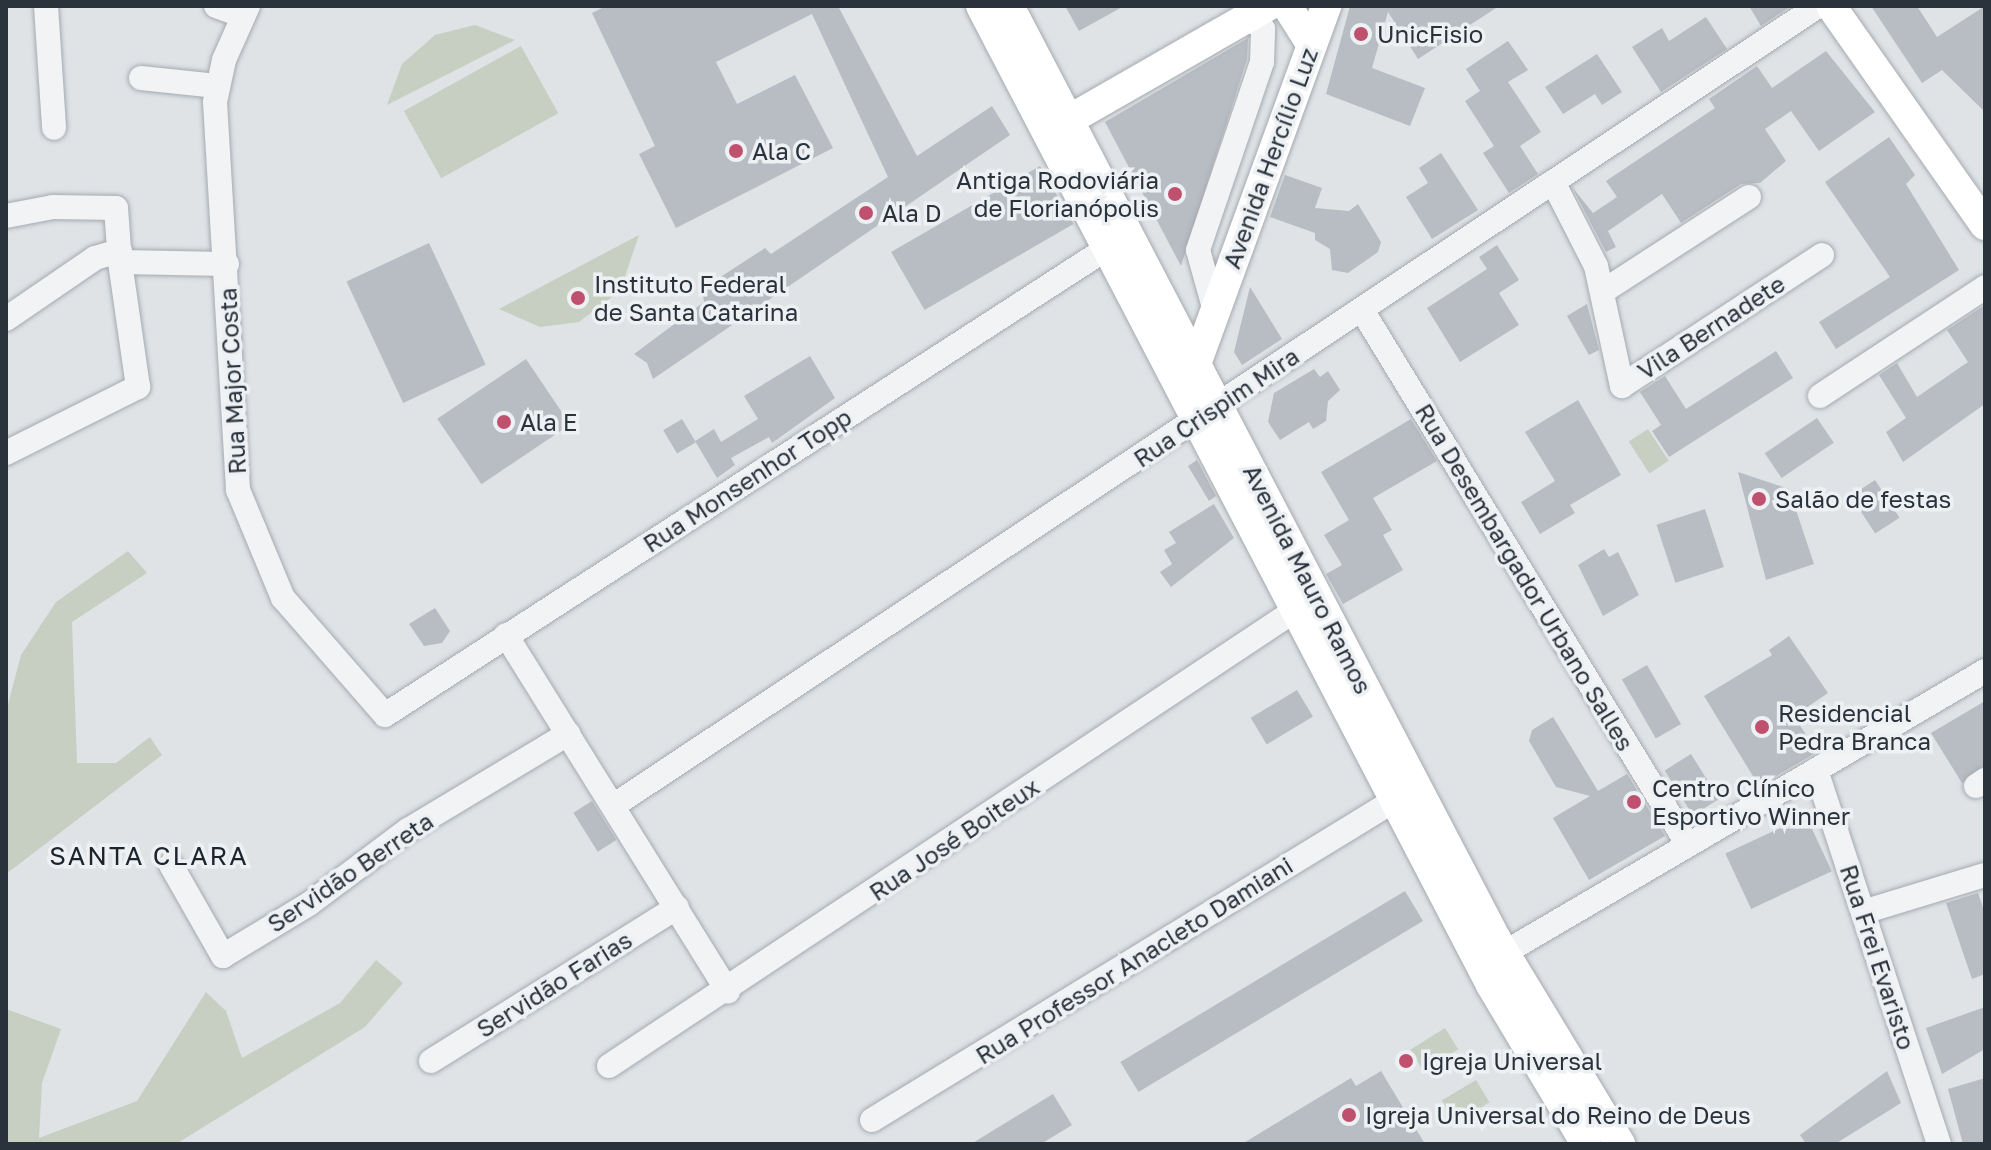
<!DOCTYPE html>
<meta charset="utf-8">
<style>
body{margin:0}
#map{position:relative;width:1991px;height:1150px;overflow:hidden;background:#dfe3e6;font-family:"Golos Text",sans-serif}
div>[style]{position:absolute}
[style*='--x']{left:calc(var(--x)*1px);top:calc(var(--y)*1px);width:calc(var(--w)*1px);rotate:calc(var(--a)*1deg)}
.green>*{inset:0;background:#c6cfc1;transform-origin:0 0}
.building>*{inset:0;background:#b7bdc3;transform-origin:0 0}
.roads{filter:drop-shadow(0 0 2px #a5aab0) drop-shadow(0 0 2px #a5aab0)}
.minor>*{height:24px;margin:-12px;padding:0 12px;transform-origin:12px;border-radius:12px;background:#f1f3f5}
.major>*{height:30px;margin:-15px;padding:0 15px;transform-origin:15px;border-radius:15px;background:#fff}
.dots>*{width:22px;height:22px;translate:-50% -50%;box-sizing:border-box;border:4px solid #eef1f4;border-radius:50%}
span{translate:-50% -50%;white-space:nowrap;text-align:center;line-height:1.15;-webkit-text-stroke:7px #eef1f4;paint-order:stroke}
.poi-label{font-size:24px;color:#2a323c}
.left{translate:0 -50%;text-align:left}
.right{translate:-100% -50%;text-align:right}
.street-label{font-size:24px;color:#2a323c}
.neighbourhood-label{font-size:26px;color:#1c242c;letter-spacing:2px}
.frame{position:absolute;inset:0;border:8px solid #2a323c;pointer-events:none}
</style>
<div id="map">
<div class="green">
<div style="clip-path:polygon(475px 25px,515px 40px,387px 105px,402px 64px,435px 35px)"></div>
<div style="left:521px;top:46px;width:77px;height:134px;rotate:61deg"></div>
<div style="clip-path:polygon(639px 235px,620px 291px,579px 322px,540px 327px,499px 309px)"></div>
<div style="left:1648px;top:429px;width:38px;height:23px;rotate:57deg"></div>
<div style="clip-path:polygon(128px 551px,147px 573px,72px 622px,77px 763px,116px 763px,150px 737px,162px 755px,6px 874px,6px 712px,21px 655px,56px 602px)"></div>
<div style="clip-path:polygon(376px 960px,403px 983px,365px 1027px,176px 1144px,6px 1144px,6px 1009px,61px 1029px,42px 1083px,39px 1138px,137px 1101px,206px 992px,226px 1011px,242px 1058px,340px 1003px)"></div>
<div style="left:1445px;top:1028px;width:25px;height:41px;rotate:58deg"></div>
<div style="left:1476px;top:1080px;width:26px;height:40px;rotate:59deg"></div>
</div>
<div class="building">
<div style="clip-path:polygon(606px 6px,838px 6px,917px 156px,992px 106px,1010px 135px,653px 379px,647px 363px,634px 354px,704px 302px,702px 289px,765px 248px,771px 254px,888px 177px,812px 14px,716px 62px,737px 104px,795px 75px,833px 148px,676px 228px,639px 154px,655px 146px,592px 13px)"></div>
<div style="clip-path:polygon(1065px 6px,1124px 6px,1079px 31px)"></div>
<div style="clip-path:polygon(1350px 6px,1499px 6px,1418px 59px,1388px 12px,1372px 68px,1425px 88px,1410px 126px,1326px 94px)"></div>
<div style="clip-path:polygon(1749px 6px,1791px 6px,1761px 26px)"></div>
<div style="clip-path:polygon(1871px 6px,1917px 6px,1937px 37px,1985px 6px,1985px 112px,1942px 70px,1922px 83px)"></div>
<div style="clip-path:polygon(1706px 17px,1727px 49px,1661px 92px,1632px 47px,1662px 28px,1669px 41px)"></div>
<div style="clip-path:polygon(1248px 38px,1247px 59px,1181px 266px,1105px 122px)"></div>
<div style="clip-path:polygon(1508px 41px,1528px 70px,1508px 82px,1541px 132px,1520px 146px,1538px 174px,1509px 193px,1483px 153px,1494px 146px,1465px 101px,1480px 91px,1466px 69px)"></div>
<div style="clip-path:polygon(1826px 51px,1875px 112px,1819px 151px,1791px 111px,1765px 129px,1786px 161px,1760px 183px,1741px 184px,1681px 223px,1662px 194px,1608px 231px,1616px 247px,1606px 252px,1572px 187px,1593px 213px,1617px 197px,1606px 181px,1715px 108px,1709px 99px,1757px 66px,1772px 88px)"></div>
<div style="clip-path:polygon(1597px 54px,1622px 92px,1602px 105px,1595px 94px,1563px 114px,1545px 87px)"></div>
<div style="clip-path:polygon(1889px 137px,1915px 175px,1906px 184px,1959px 270px,1836px 349px,1819px 322px,1890px 277px,1825px 182px)"></div>
<div style="clip-path:polygon(1441px 153px,1478px 210px,1432px 239px,1406px 197px,1428px 183px,1419px 168px)"></div>
<div style="left:1040px;top:166px;width:67px;height:172px;rotate:60deg"></div>
<div style="clip-path:polygon(1285px 175px,1322px 188px,1315px 208px,1349px 211px,1358px 204px,1381px 242px,1378px 252px,1348px 273px,1332px 270px,1330px 249px,1315px 240px,1315px 233px,1270px 217px)"></div>
<div style="left:429px;top:243px;width:134px;height:91px;rotate:65deg"></div>
<div style="clip-path:polygon(1497px 245px,1519px 280px,1499px 293px,1519px 325px,1460px 362px,1427px 308px,1487px 269px,1479px 257px)"></div>
<div style="clip-path:polygon(1250px 287px,1282px 339px,1242px 365px,1234px 352px)"></div>
<div style="clip-path:polygon(1587px 304px,1599px 350px,1589px 355px,1567px 316px)"></div>
<div style="clip-path:polygon(1985px 305px,1985px 404px,1903px 462px,1886px 432px,1906px 418px,1879px 375px,1897px 363px,1917px 397px,1968px 362px,1947px 330px)"></div>
<div style="clip-path:polygon(1776px 351px,1793px 378px,1669px 457px,1652px 431px,1661px 425px,1640px 392px,1665px 376px,1686px 409px)"></div>
<div style="clip-path:polygon(810px 356px,835px 398px,772px 443px,769px 437px,731px 458px,735px 465px,717px 478px,695px 441px,714px 429px,721px 442px,758px 419px,744px 396px)"></div>
<div style="left:526px;top:359px;width:79px;height:107px;rotate:56deg"></div>
<div style="clip-path:polygon(1314px 369px,1320px 377px,1328px 371px,1340px 390px,1328px 401px,1326px 421px,1313px 429px,1309px 422px,1280px 440px,1268px 422px,1274px 393px)"></div>
<div style="clip-path:polygon(1578px 400px,1621px 475px,1570px 505px,1575px 513px,1540px 534px,1521px 502px,1555px 481px,1525px 432px)"></div>
<div style="left:1817px;top:418px;width:30px;height:63px;rotate:56deg"></div>
<div style="left:682px;top:419px;width:27px;height:22px;rotate:59deg"></div>
<div style="clip-path:polygon(1411px 419px,1437px 461px,1373px 498px,1392px 530px,1383px 535px,1403px 570px,1343px 604px,1326px 574px,1342px 565px,1324px 535px,1349px 520px,1321px 472px)"></div>
<div style="clip-path:polygon(1197px 460px,1216px 496px,1209px 501px,1188px 466px)"></div>
<div style="clip-path:polygon(1738px 472px,1789px 489px,1814px 564px,1766px 580px)"></div>
<div style="left:1875px;top:480px;width:45px;height:29px;rotate:57deg"></div>
<div style="clip-path:polygon(1214px 504px,1234px 538px,1171px 587px,1160px 572px,1172px 564px,1164px 550px,1176px 543px,1169px 532px)"></div>
<div style="left:1705px;top:509px;width:61px;height:51px;rotate:72deg"></div>
<div style="clip-path:polygon(1604px 549px,1609px 557px,1618px 552px,1639px 595px,1603px 616px,1578px 565px)"></div>
<div style="clip-path:polygon(435px 608px,450px 631px,442px 643px,424px 646px,409px 624px)"></div>
<div style="clip-path:polygon(1789px 636px,1828px 693px,1794px 716px,1817px 752px,1759px 786px,1704px 696px,1772px 655px,1769px 650px)"></div>
<div style="left:1647px;top:665px;width:68px;height:29px;rotate:60deg"></div>
<div style="left:1297px;top:690px;width:31px;height:54px;rotate:59deg"></div>
<div style="clip-path:polygon(1985px 701px,1985px 765px,1962px 783px,1931px 733px)"></div>
<div style="clip-path:polygon(1553px 717px,1598px 791px,1627px 774px,1665px 836px,1589px 880px,1553px 818px,1590px 796px,1556px 787px,1529px 741px,1532px 730px)"></div>
<div style="left:1691px;top:754px;width:53px;height:31px;rotate:58deg"></div>
<div style="left:592px;top:801px;width:46px;height:22px;rotate:58deg"></div>
<div style="left:1806px;top:816px;width:61px;height:89px;rotate:65deg"></div>
<div style="left:1405px;top:891px;width:35px;height:332px;rotate:59deg"></div>
<div style="clip-path:polygon(1978px 893px,1985px 913px,1985px 974px,1972px 979px,1946px 903px)"></div>
<div style="clip-path:polygon(1985px 1007px,1985px 1049px,1942px 1074px,1926px 1028px)"></div>
<div style="clip-path:polygon(1381px 1071px,1425px 1144px,1242px 1144px,1351px 1078px,1356px 1086px)"></div>
<div style="clip-path:polygon(1887px 1071px,1901px 1103px,1835px 1144px,1806px 1144px,1800px 1135px)"></div>
<div style="clip-path:polygon(1985px 1078px,1985px 1144px,1963px 1144px,1948px 1089px)"></div>
<div style="clip-path:polygon(1053px 1094px,1072px 1125px,1041px 1144px,971px 1144px)"></div>
</div>
<div class="roads">
<div class="minor">
<div style="--x:46;--y:6;--w:122;--a:86.2"></div>
<div style="--x:216;--y:6;--w:29;--a:20"></div>
<div style="--x:248;--y:6;--w:59;--a:114"></div>
<div style="--x:224;--y:60;--w:43;--a:102.1"></div>
<div style="--x:215;--y:102;--w:389;--a:86.6"></div>
<div style="--x:238;--y:490;--w:117;--a:67.4"></div>
<div style="--x:283;--y:598;--w:155;--a:48.9"></div>
<div style="--x:385;--y:715;--w:862;--a:-32.88"></div>
<div style="--x:141;--y:78;--w:76;--a:6"></div>
<div style="--x:1553;--y:182;--w:94;--a:62.9"></div>
<div style="--x:1596;--y:266;--w:123;--a:77.8"></div>
<div style="--x:1622;--y:386;--w:239;--a:-33.2"></div>
<div style="--x:6;--y:216;--w:48;--a:-10.8"></div>
<div style="--x:53;--y:207;--w:63;--a:0.9"></div>
<div style="--x:116;--y:208;--w:54;--a:85.8"></div>
<div style="--x:1602;--y:292;--w:175;--a:-32.9"></div>
<div style="--x:1362;--y:310;--w:626;--a:58.64"></div>
<div style="--x:1215;--y:311;--w:63;--a:-105.6"></div>
<div style="--x:1198;--y:250;--w:199;--a:-71.2"></div>
<div style="--x:1262;--y:62;--w:33;--a:-88"></div>
<div style="--x:1263;--y:29;--w:19;--a:-141"></div>
<div style="--x:6;--y:319;--w:108;--a:-34.4"></div>
<div style="--x:95;--y:258;--w:26;--a:-16"></div>
<div style="--x:1820;--y:396;--w:198;--a:-33.4"></div>
<div style="--x:6;--y:453;--w:148;--a:-26.6"></div>
<div style="--x:138;--y:387;--w:126;--a:-98.2"></div>
<div style="--x:120;--y:262;--w:107;--a:1.1"></div>
<div style="--x:506;--y:635;--w:420;--a:58.1"></div>
<div style="--x:1816;--y:770;--w:394;--a:71.8"></div>
<div style="--x:1976;--y:786;--w:11;--a:-34"></div>
<div style="--x:613;--y:806;--w:1446;--a:-33.58"></div>
<div style="--x:171;--y:865;--w:105;--a:60.3"></div>
<div style="--x:223;--y:956;--w:100;--a:-31.2"></div>
<div style="--x:309;--y:904;--w:124;--a:-36.8"></div>
<div style="--x:408;--y:830;--w:187;--a:-31"></div>
<div style="--x:1863;--y:912;--w:127;--a:-16.9"></div>
<div style="--x:1504;--y:953;--w:558;--a:-30.38"></div>
<div style="--x:431;--y:1061;--w:290;--a:-32"></div>
<div style="--x:609;--y:1066;--w:826;--a:-33.59"></div>
<div style="--x:872;--y:1120;--w:613;--a:-31.46"></div>
</div>
<div class="major">
<div style="--x:981;--y:6;--w:1104;--a:62.48"></div>
<div style="--x:1491;--y:985;--w:185;--a:59.1"></div>
<div style="--x:1009;--y:6;--w:1052;--a:62.44"></div>
<div style="--x:1496;--y:939;--w:240;--a:58.8"></div>
<div style="--x:1287;--y:6;--w:45;--a:57.7"></div>
<div style="--x:1831;--y:6;--w:268;--a:54.9"></div>
<div style="--x:1053;--y:129;--w:248;--a:-29.8"></div>
<div style="--x:1196;--y:364;--w:381;--a:-70"></div>
</div>
</div>
<div class="dots">
<div style="left:1361px;top:34px;background:#bf516f"></div>
<div style="left:736px;top:151px;background:#bf516f"></div>
<div style="left:1175px;top:194px;background:#bf516f"></div>
<div style="left:866px;top:213px;background:#bf516f"></div>
<div style="left:578px;top:298px;background:#bf516f"></div>
<div style="left:504px;top:422px;background:#bf516f"></div>
<div style="left:1759px;top:499px;background:#bf516f"></div>
<div style="left:1762px;top:727px;background:#bf516f"></div>
<div style="left:1634px;top:802px;background:#bf516f"></div>
<div style="left:1406px;top:1061px;background:#bf516f"></div>
<div style="left:1349px;top:1115px;background:#bf516f"></div>
</div>
<div class="poi-label">
<span class="left" style="left:1377px;top:34px">UnicFisio</span>
<span class="left" style="left:752px;top:151px">Ala C</span>
<span class="right" style="left:1159px;top:194px">Antiga Rodoviária<br>de Florianópolis</span>
<span class="left" style="left:882px;top:213px">Ala D</span>
<span class="left" style="left:594px;top:298px">Instituto Federal<br>de Santa Catarina</span>
<span class="left" style="left:520px;top:422px">Ala E</span>
<span class="left" style="left:1775px;top:499px">Salão de festas</span>
<span class="left" style="left:1778px;top:727px">Residencial<br>Pedra Branca</span>
<span class="left" style="left:1652px;top:802px">Centro Clínico<br>Esportivo Winner</span>
<span class="left" style="left:1422px;top:1061px">Igreja Universal</span>
<span class="left" style="left:1365px;top:1115px">Igreja Universal do Reino de Deus</span>
</div>
<div class="street-label">
<span style="left:1270px;top:158px;rotate:-70deg">Avenida Hercílio Luz</span>
<span style="left:1711px;top:327px;rotate:-33deg">Vila Bernadete</span>
<span style="left:232px;top:381px;rotate:-93deg">Rua Major Costa</span>
<span style="left:1216px;top:407px;rotate:-34deg">Rua Crispim Mira</span>
<span style="left:747px;top:480px;rotate:-33deg">Rua Monsenhor Topp</span>
<span style="left:1525px;top:577px;rotate:59deg">Rua Desembargador Urbano Salles</span>
<span style="left:1308px;top:579px;rotate:63deg">Avenida Mauro Ramos</span>
<span style="left:954px;top:839px;rotate:-34deg">Rua José Boiteux</span>
<span style="left:350px;top:872px;rotate:-34deg">Servidão Berreta</span>
<span style="left:1878px;top:957px;rotate:72deg">Rua Frei Evaristo</span>
<span style="left:1134px;top:960px;rotate:-32deg">Rua Professor Anacleto Damiani</span>
<span style="left:554px;top:984px;rotate:-32deg">Servidão Farias</span>
</div>
<div class="neighbourhood-label">
<span style="left:149px;top:856px">SANTA CLARA</span>
</div>
<div class="frame"></div>
</div>
